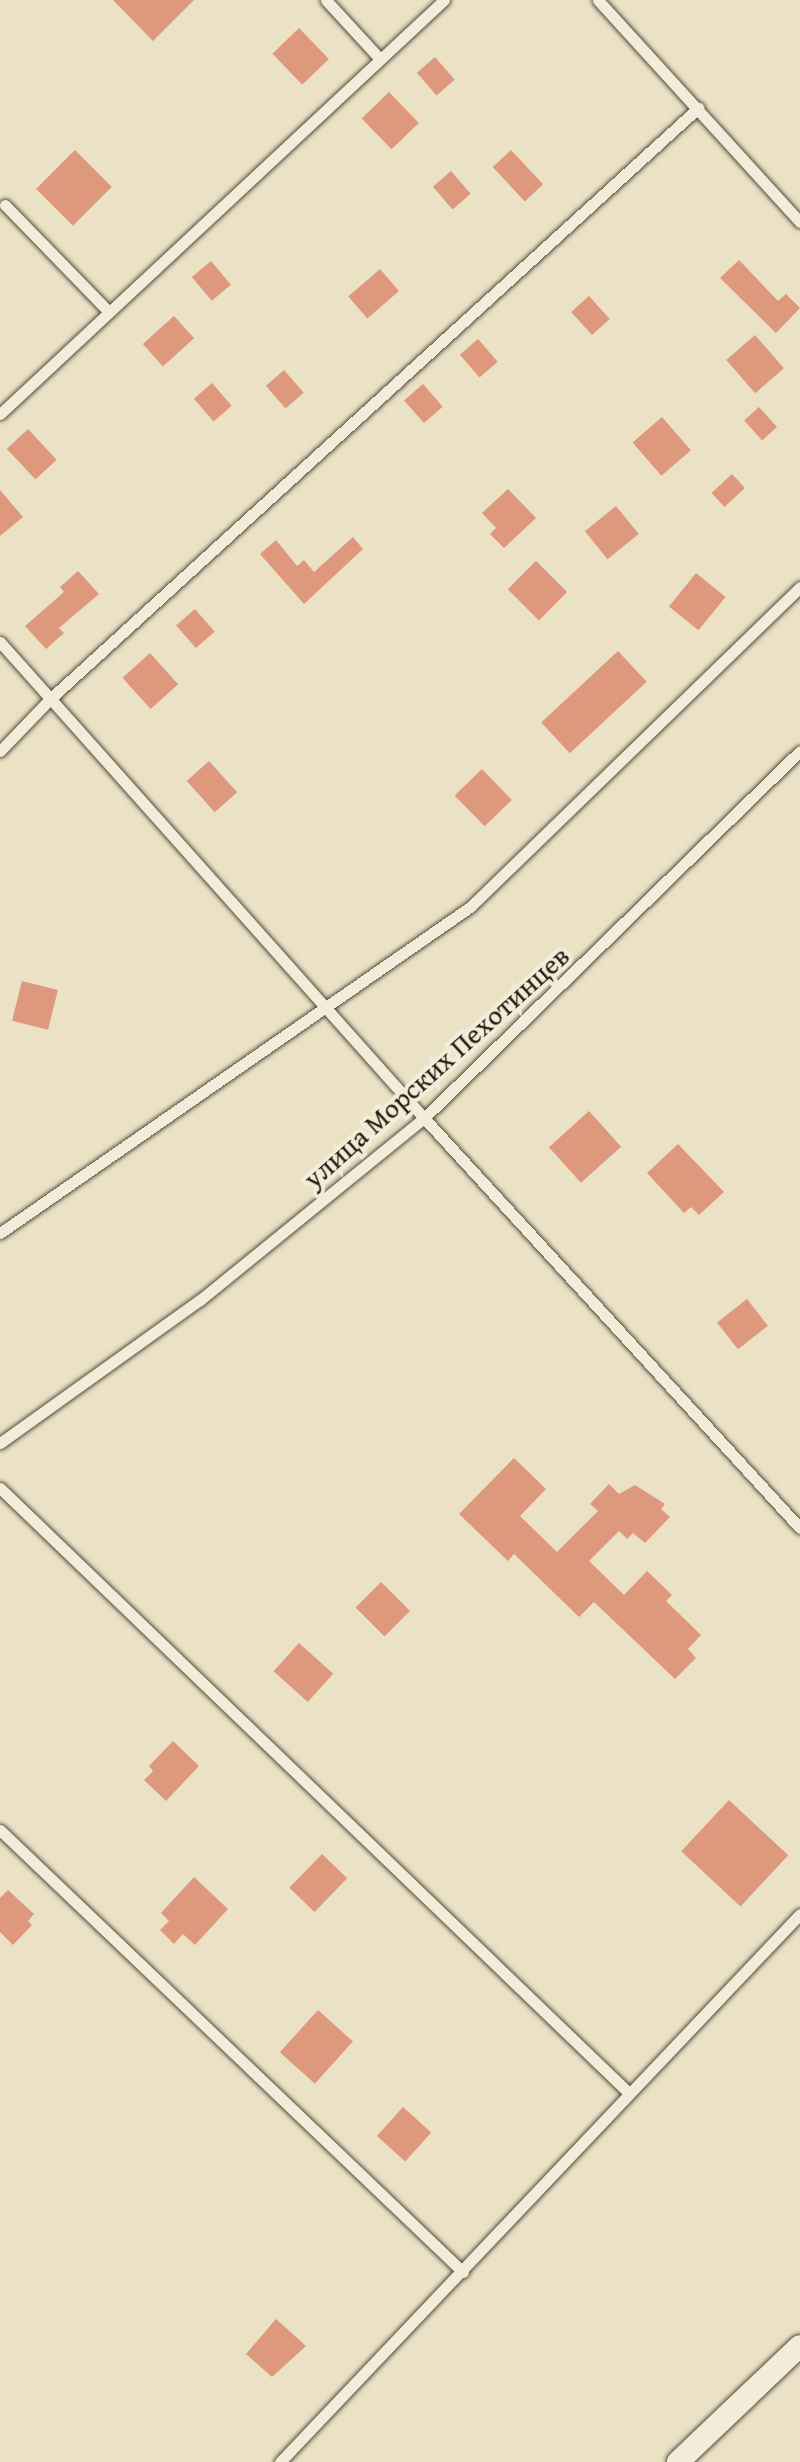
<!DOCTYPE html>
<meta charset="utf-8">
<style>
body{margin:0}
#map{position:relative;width:800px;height:2462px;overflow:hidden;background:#ebe2c6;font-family:"Gentium Book Plus",serif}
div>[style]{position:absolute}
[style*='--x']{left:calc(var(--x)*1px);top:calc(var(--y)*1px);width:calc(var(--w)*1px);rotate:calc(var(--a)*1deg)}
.building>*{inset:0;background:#dd987d;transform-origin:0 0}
.roads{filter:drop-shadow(0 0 2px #564b3a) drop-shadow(0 0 2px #564b3a)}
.lane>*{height:11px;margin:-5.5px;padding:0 5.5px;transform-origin:5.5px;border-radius:5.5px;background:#f2ecda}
.street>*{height:22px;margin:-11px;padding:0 11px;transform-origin:11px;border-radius:11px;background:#f2ecda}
span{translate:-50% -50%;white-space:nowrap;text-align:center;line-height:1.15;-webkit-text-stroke:8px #f2ecda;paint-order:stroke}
.street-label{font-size:28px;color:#25190b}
</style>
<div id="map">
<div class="building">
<div style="clip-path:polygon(113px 0,194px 0,153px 41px)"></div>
<div style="left:299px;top:28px;width:43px;height:37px;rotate:46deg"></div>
<div style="left:435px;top:57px;width:30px;height:24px;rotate:49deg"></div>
<div style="left:389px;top:92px;width:43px;height:38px;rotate:46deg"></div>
<div style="left:75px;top:150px;width:52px;height:55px;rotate:45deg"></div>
<div style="left:511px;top:150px;width:47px;height:25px;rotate:47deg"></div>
<div style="left:451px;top:171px;width:30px;height:24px;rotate:49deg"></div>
<div style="clip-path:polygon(739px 260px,778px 301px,786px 294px,800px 308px,776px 333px,720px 278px)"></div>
<div style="left:211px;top:261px;width:31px;height:25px;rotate:50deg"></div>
<div style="left:380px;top:269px;width:29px;height:42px;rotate:49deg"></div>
<div style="left:589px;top:296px;width:31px;height:24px;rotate:48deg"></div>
<div style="left:174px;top:316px;width:30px;height:42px;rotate:48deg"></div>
<div style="left:755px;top:335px;width:44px;height:38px;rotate:49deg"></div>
<div style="left:478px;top:339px;width:30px;height:24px;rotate:49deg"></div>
<div style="left:284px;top:370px;width:30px;height:24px;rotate:49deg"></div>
<div style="left:212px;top:383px;width:30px;height:24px;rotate:49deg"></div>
<div style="left:423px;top:384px;width:30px;height:25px;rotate:49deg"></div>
<div style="left:759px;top:407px;width:27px;height:20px;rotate:48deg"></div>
<div style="left:662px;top:417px;width:44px;height:39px;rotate:49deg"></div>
<div style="left:28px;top:429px;width:42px;height:29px;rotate:47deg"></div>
<div style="left:732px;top:474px;width:19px;height:28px;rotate:47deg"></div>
<div style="clip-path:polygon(508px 489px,536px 518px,504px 548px,490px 534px,496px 528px,482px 513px)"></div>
<div style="clip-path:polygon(0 490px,23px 517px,0 536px)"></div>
<div style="left:616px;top:506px;width:36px;height:40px;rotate:51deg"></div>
<div style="clip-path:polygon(353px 537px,363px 549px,304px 604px,260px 554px,276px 540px,297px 566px,304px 560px,314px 572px)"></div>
<div style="left:536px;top:561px;width:44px;height:40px;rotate:45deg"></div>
<div style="clip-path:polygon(78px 571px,99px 594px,59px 628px,64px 633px,46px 649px,25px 626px,64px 592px,60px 587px)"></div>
<div style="left:696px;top:573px;width:38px;height:43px;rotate:39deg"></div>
<div style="left:195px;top:609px;width:30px;height:25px;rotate:49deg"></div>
<div style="left:618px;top:651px;width:42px;height:105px;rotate:47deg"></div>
<div style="left:150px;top:653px;width:42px;height:37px;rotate:48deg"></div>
<div style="left:209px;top:761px;width:42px;height:30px;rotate:48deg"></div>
<div style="left:482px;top:769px;width:43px;height:38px;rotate:46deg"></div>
<div style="left:22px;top:981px;width:37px;height:41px;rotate:14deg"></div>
<div style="left:589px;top:1111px;width:48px;height:54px;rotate:48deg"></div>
<div style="clip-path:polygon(678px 1144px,724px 1192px,699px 1215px,691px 1207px,684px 1213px,647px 1173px)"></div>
<div style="left:747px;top:1299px;width:34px;height:38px;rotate:52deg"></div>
<div style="clip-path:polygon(514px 1458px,546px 1489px,520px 1516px,557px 1552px,598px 1511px,590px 1504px,609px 1484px,619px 1494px,635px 1485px,665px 1504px,661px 1509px,670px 1517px,645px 1543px,633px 1533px,627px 1539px,619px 1531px,589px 1561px,624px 1595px,647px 1571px,672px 1595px,666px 1601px,701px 1635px,688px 1649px,696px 1658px,675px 1679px,594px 1602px,579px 1617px,514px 1554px,508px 1561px,459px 1514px)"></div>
<div style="left:381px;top:1582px;width:41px;height:36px;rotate:45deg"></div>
<div style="left:299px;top:1643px;width:46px;height:38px;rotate:42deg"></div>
<div style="clip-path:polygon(173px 1741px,199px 1766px,166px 1801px,144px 1780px,153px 1771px,149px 1766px)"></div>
<div style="left:729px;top:1800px;width:81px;height:70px;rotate:43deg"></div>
<div style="left:322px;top:1854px;width:35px;height:47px;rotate:44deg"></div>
<div style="clip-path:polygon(194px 1877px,228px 1909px,195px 1945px,183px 1934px,174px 1944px,160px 1930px,169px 1921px,161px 1913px)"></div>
<div style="clip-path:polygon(8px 1890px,34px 1914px,28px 1921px,32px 1925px,13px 1945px,0 1932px,0 1898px)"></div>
<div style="left:318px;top:2010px;width:47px;height:57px;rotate:42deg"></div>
<div style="left:403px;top:2107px;width:38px;height:39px;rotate:42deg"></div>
<div style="clip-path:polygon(276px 2319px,306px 2346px,272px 2377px,246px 2354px)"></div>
</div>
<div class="roads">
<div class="lane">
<div style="--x:326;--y:0;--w:80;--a:47.5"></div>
<div style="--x:598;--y:0;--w:300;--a:47.7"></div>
<div style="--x:5;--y:205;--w:149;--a:45.8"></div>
<div style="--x:0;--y:414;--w:607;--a:-43"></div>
<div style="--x:0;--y:642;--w:637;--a:48.31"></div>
<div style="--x:424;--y:1118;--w:556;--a:47.48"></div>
<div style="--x:0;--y:751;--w:74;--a:-46.1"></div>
<div style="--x:51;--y:698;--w:876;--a:-42.36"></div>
<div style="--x:0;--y:1233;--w:572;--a:-34.75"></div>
<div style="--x:470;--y:907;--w:460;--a:-44.1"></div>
<div style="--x:0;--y:1443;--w:246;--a:-35.6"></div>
<div style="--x:200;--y:1300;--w:289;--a:-39.1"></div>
<div style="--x:424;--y:1118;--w:525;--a:-44.31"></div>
<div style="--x:0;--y:1488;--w:873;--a:43.89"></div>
<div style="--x:0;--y:1830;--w:640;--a:43.67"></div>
<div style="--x:280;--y:2462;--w:755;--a:-46.5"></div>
</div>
<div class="street">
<div style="--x:678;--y:2462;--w:168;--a:-43.6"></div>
</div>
</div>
<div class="street-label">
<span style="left:436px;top:1067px;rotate:-42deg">улица Морских Пехотинцев</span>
</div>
</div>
